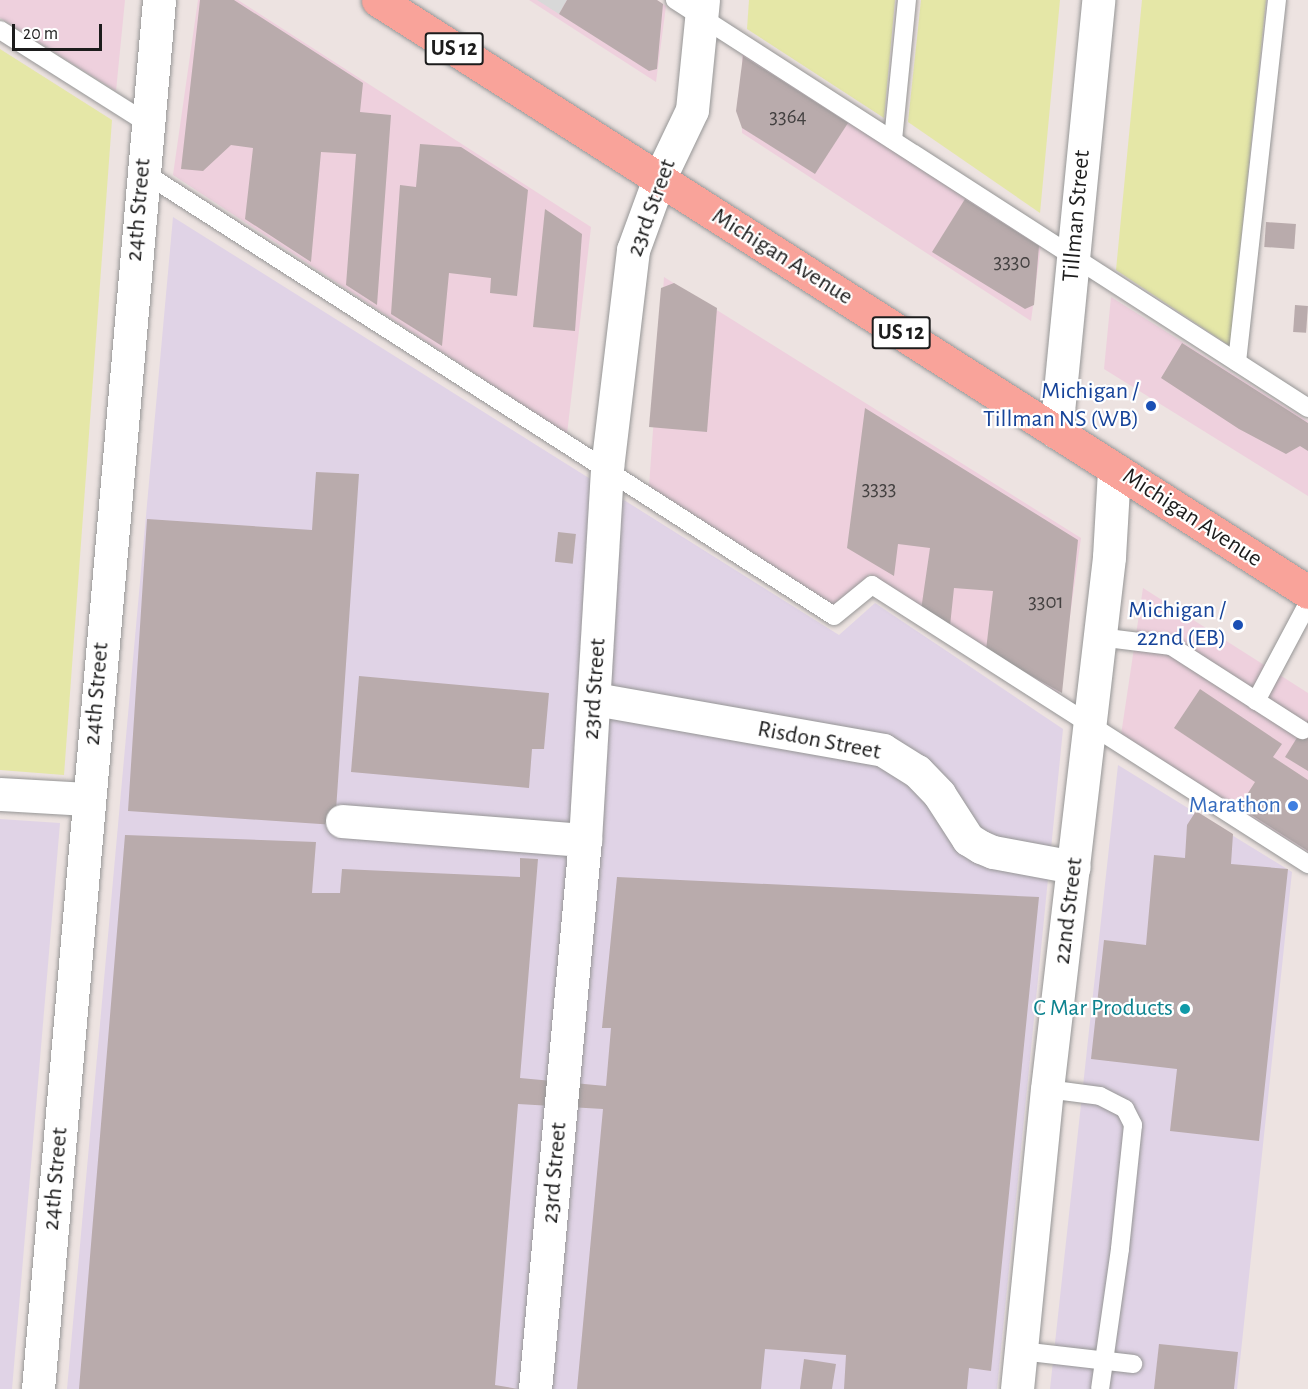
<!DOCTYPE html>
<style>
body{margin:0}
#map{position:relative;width:1308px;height:1389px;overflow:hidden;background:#ede3e1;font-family:"Alegreya Sans",sans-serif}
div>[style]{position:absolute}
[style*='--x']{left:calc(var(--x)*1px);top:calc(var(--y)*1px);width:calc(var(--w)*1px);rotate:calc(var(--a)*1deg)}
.commercial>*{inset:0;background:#eed0dd}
.industrial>*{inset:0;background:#e0d3e6}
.grass>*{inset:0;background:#e5e7a7}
.parking>*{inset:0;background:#d8d8d8}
.building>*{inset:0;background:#b9abac;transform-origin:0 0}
.roads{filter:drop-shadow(0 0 2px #969696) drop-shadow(0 0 2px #969696)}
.service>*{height:18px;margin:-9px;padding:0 9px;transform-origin:9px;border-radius:9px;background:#fff}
.minor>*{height:33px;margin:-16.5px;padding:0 16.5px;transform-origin:16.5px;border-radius:16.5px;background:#fff}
.primary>*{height:33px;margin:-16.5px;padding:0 16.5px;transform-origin:16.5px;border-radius:16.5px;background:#f9a39a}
.dots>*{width:16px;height:16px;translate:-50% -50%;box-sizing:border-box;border:3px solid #fff;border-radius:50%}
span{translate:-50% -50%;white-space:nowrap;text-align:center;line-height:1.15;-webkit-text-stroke:4.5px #fff;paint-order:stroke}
.number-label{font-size:21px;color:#434040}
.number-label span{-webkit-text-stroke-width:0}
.shield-label span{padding:2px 4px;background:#fff;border:2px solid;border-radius:4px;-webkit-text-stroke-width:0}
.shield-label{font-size:22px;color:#1c1c1c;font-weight:700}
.street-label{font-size:24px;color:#1c1c1c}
.transit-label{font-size:24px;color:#164399}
.right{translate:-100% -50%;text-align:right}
.shop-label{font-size:24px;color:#366cbe}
.culture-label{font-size:24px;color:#0d838f}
.scale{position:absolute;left:12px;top:24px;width:90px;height:27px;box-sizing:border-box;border:3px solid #1c1c1c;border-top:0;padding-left:8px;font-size:18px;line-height:21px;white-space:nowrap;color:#1c1c1c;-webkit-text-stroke:4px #fff;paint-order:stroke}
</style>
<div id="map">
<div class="commercial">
<div style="clip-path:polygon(0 0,125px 0,116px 91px,0 18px)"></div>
<div style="clip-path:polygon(198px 0,238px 0,591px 227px,567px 434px,173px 175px)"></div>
<div style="clip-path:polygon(529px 0,657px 0,666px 6px,656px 82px)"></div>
<div style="clip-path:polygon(742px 53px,1041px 245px,1031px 321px,742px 133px)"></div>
<div style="clip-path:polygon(664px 277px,1081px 538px,1059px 694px,870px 574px,834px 605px,649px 486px)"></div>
<div style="clip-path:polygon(1111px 297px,1308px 421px,1308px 496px,1104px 369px)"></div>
<div style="clip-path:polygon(1143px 588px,1308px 693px,1308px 852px,1121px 735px)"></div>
</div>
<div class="industrial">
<div style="clip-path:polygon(173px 217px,839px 635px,875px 603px,1063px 729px,997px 1389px,67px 1389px)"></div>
<div style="clip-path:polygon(1118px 765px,1292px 872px,1237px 1389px,1050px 1389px)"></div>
<div style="clip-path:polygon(0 819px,60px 823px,12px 1389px,0 1389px)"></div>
</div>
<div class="grass">
<div style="clip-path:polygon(749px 0,895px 0,884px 118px,747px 29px)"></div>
<div style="clip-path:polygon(921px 0,1060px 0,1040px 213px,908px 122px)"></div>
<div style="clip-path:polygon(1142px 0,1266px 0,1230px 346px,1116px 270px)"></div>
<div style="clip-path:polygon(0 49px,112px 120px,64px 775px,0 770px)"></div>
</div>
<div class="parking">
<div style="clip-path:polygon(537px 0,567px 0,559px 14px)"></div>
</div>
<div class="building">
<div style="clip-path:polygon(200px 0,234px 0,363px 83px,360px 112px,391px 115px,377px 305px,346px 285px,356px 154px,321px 152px,311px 262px,245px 219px,253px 148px,231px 145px,203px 171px,181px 169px)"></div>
<div style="clip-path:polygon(567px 0,657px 0,663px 4px,657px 69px,649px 71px,559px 14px)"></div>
<div style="clip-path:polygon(743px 56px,848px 123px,815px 174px,742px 128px,736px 111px)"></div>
<div style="clip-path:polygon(420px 144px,461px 147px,528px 190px,517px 296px,490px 293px,491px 278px,449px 273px,442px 346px,391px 314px,400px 185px,416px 187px)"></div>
<div style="clip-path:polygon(965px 199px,1039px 246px,1034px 305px,1025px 309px,932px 252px)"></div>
<div style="clip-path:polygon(545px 209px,582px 234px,575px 331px,533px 327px)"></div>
<div style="left:1266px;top:222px;width:30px;height:25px;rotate:4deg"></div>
<div style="clip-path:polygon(674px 283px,717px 308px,707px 432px,649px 427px,661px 288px)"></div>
<div style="left:1295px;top:305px;width:13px;height:27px;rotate:4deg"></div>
<div style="clip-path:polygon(1182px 343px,1308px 423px,1308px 451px,1300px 446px,1286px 454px,1239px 429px,1161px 378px)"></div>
<div style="clip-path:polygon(865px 408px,1078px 540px,1062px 693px,986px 650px,993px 591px,954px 588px,950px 626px,921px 610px,930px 548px,898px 544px,894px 576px,847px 548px)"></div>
<div style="clip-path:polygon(316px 472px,359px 474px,335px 825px,128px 811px,147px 519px,312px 530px)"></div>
<div style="left:558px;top:532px;width:18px;height:30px;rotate:6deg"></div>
<div style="clip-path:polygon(359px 676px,549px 693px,544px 749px,532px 749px,529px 788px,351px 772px)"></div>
<div style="clip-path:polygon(1200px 689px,1282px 744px,1273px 757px,1308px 780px,1308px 851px,1239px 807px,1255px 782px,1174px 728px)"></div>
<div style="clip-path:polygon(1308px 720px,1308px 771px,1285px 757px)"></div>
<div style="clip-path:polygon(1196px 811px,1233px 834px,1231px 864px,1288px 869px,1259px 1141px,1170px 1131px,1177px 1069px,1091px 1059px,1104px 940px,1146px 945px,1154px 855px,1185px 858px,1187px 825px)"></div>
<div style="clip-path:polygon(125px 835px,316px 842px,312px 893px,340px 893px,342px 869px,520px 877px,520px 858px,538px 859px,520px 1078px,606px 1086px,611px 1028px,602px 1028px,617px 877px,1039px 897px,991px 1371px,969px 1368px,967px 1389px,844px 1389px,846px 1355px,765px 1349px,761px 1389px,577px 1389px,603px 1109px,518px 1104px,495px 1385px,518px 1389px,79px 1389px)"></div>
<div style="clip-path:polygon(1159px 1344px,1238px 1352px,1234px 1389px,1154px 1389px)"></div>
<div style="clip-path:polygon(804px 1359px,836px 1364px,832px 1389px,800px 1389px)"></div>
</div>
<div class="roads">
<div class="service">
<div style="--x:675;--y:0;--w:753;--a:32.8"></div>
<div style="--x:0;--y:30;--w:174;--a:32.3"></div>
<div style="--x:893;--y:140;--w:141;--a:-84.3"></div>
<div style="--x:143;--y:172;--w:821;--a:32.72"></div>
<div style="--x:834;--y:616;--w:49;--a:-39.2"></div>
<div style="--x:872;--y:585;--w:518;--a:32.62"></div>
<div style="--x:1237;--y:362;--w:364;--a:-83.7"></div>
<div style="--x:1099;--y:637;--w:73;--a:7.1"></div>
<div style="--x:1171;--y:646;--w:156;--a:32.7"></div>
<div style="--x:1256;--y:701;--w:111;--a:-62"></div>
<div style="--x:1047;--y:1089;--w:53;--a:7.5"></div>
<div style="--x:1100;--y:1096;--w:28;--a:27"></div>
<div style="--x:1125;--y:1109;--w:18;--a:63"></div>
<div style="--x:1133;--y:1125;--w:125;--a:96"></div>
<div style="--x:1120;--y:1249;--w:141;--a:98.1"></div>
<div style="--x:1021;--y:1351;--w:113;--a:6.6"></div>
</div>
<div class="minor">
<div style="--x:1056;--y:432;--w:434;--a:-84.4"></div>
<div style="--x:595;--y:699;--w:292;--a:10"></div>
<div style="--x:883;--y:750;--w:40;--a:32"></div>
<div style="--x:917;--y:771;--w:32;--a:46"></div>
<div style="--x:939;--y:794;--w:54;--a:57.2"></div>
<div style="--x:968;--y:839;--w:15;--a:32"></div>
<div style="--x:981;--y:847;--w:13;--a:23"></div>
<div style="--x:993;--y:852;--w:82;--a:10.5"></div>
<div style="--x:0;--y:794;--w:88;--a:3.3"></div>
<div style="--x:342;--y:821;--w:244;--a:4.5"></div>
<div style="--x:38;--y:1389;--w:1394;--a:-85.02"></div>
<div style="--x:535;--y:1389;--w:551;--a:-84.8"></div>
<div style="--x:585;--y:840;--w:373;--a:-86.6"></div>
<div style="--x:607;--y:468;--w:220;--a:-83.2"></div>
<div style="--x:633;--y:250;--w:76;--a:-69.9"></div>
<div style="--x:659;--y:179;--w:76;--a:-64.4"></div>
<div style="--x:692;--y:110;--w:111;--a:-84.3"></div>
<div style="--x:1017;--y:1389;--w:301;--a:-84.3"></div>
<div style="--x:1047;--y:1089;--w:536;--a:-83.35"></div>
<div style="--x:1109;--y:557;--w:88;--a:-86.7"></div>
</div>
<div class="primary">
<div style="--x:378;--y:0;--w:1102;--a:32.48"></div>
</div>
</div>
<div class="dots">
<div style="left:1151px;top:406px;background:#1a4fb4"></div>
<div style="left:1238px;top:625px;background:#1a4fb4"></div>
<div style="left:1293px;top:806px;background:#3f7fe0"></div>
<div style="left:1185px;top:1009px;background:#0f9aa8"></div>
</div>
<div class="number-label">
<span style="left:788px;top:117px">3364</span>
<span style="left:1012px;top:262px">3330</span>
<span style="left:879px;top:489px">3333</span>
<span style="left:1046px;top:602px">3301</span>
</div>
<div class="shield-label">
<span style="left:454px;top:49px">US 12</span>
<span style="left:901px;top:333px">US 12</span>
</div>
<div class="street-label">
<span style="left:652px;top:208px;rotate:-70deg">23rd Street</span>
<span style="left:139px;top:210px;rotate:-85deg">24th Street</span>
<span style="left:1077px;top:216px;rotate:-85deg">Tillman Street</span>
<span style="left:782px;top:257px;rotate:32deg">Michigan Avenue</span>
<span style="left:1192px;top:518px;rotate:33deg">Michigan Avenue</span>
<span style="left:595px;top:689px;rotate:-86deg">23rd Street</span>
<span style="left:97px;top:694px;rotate:-85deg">24th Street</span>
<span style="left:819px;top:741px;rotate:11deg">Risdon Street</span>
<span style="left:1069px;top:911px;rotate:-83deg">22nd Street</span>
<span style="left:555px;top:1173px;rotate:-85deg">23rd Street</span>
<span style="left:56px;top:1179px;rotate:-85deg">24th Street</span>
</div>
<div class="transit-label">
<span class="right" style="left:1139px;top:406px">Michigan /<br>Tillman NS (WB)</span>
<span class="right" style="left:1226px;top:625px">Michigan /<br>22nd (EB)</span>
</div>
<div class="shop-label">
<span class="right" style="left:1281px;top:806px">Marathon</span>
</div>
<div class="culture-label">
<span class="right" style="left:1173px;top:1009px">C Mar Products</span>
</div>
<div class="scale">20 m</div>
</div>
